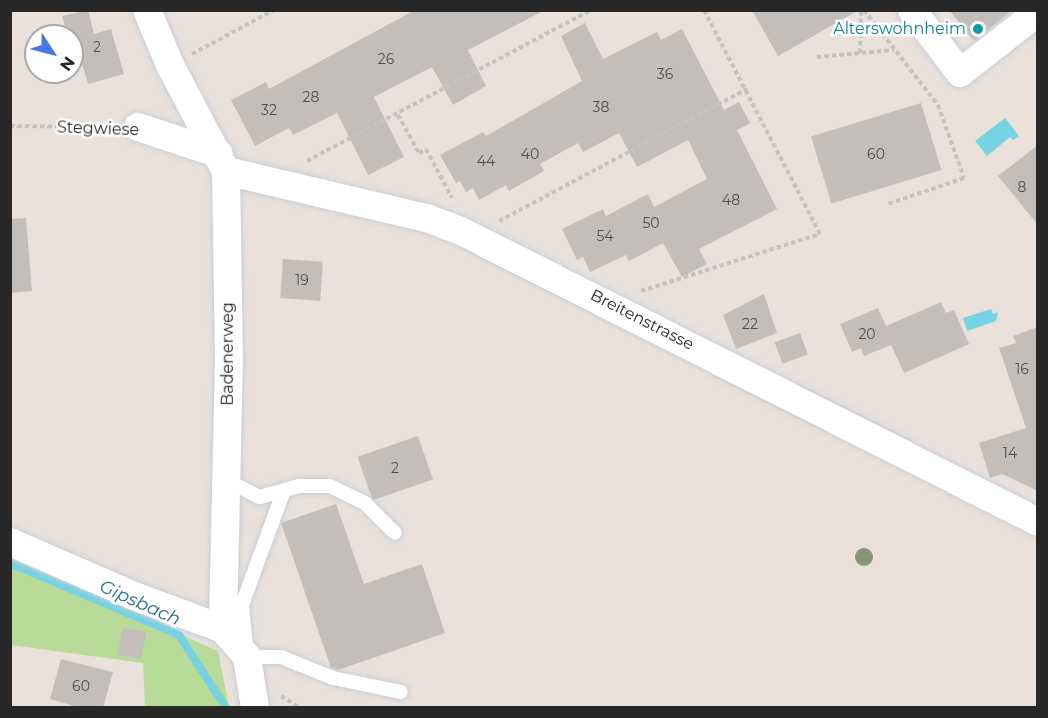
<!DOCTYPE html>
<style>
body{margin:0}
#map{position:relative;width:1048px;height:718px;overflow:hidden;background:#e9e1da;font-family:Montserrat,sans-serif}
div>[style]{position:absolute}
[style*='--x']{left:calc(var(--x)*1px);top:calc(var(--y)*1px);width:calc(var(--w)*1px);rotate:calc(var(--a)*1deg)}
.green>*{inset:0;background:#b8db9a}
.water>*{inset:0;background:#75d3e3}
.stream>*{height:8px;margin:-4px;padding:0 4px;transform-origin:4px;border-radius:4px;background:#75d3e3}
.building>*{inset:0;background:#c4beba;transform-origin:0 0}
.path>*{height:4px;margin-top:-2px;transform-origin:0;background:repeating-linear-gradient(90deg,#c3c3c3 0 4.5px,transparent 0 7.5px)}
.roads{filter:drop-shadow(0 0 2px #c8cdd8) drop-shadow(0 0 2px #c8cdd8)}
.lane>*{height:14px;margin:-7px;padding:0 7px;transform-origin:7px;border-radius:7px;background:#fff}
.street>*{height:28px;margin:-14px;padding:0 14px;transform-origin:14px;border-radius:14px;background:#fff}
.trees>*{width:18px;height:18px;margin:-9px;border-radius:50%;background:#859873}
.dots>*{width:16px;height:16px;translate:-50% -50%;box-sizing:border-box;border:3px solid #fff;border-radius:50%}
span{translate:-50% -50%;white-space:nowrap;text-align:center;line-height:1.15;-webkit-text-stroke:5px #fff;paint-order:stroke}
.number-label{font-size:14px;color:#4e4d4c}
.number-label span{-webkit-text-stroke-width:0}
.culture-label{font-size:16px;color:#0d838f}
.right{translate:-100% -50%;text-align:right}
.street-label{font-size:16px;color:#272727}
.water-label{font-size:18px;color:#18718b;font-style:italic}
.frame{position:absolute;inset:0;border:12px solid #272727;pointer-events:none}
.north{position:absolute;left:24px;top:24px;width:60px;height:60px;box-sizing:border-box;background:#fff;border:2px solid #a9a9a9;border-radius:50%;rotate:126deg;font-size:16px;font-weight:700;line-height:24px;text-align:center;color:#272727}
.north::after{content:'';display:block;margin:auto;width:21px;height:27px;background:#4678ea;clip-path:polygon(50% 0,100% 100%,50% 72%,0 100%)}
</style>
<div id="map">
<div class="green">
<div style="clip-path:polygon(11px 561px,218px 651px,229px 707px,145px 707px,143px 663px,11px 645px)"></div>
</div>
<div class="water">
<div style="clip-path:polygon(1005px 118px,1019px 136px,1013px 140px,1010px 137px,987px 156px,975px 141px)"></div>
<div style="clip-path:polygon(991px 309px,993px 314px,998px 312px,996px 321px,967px 331px,963px 318px)"></div>
</div>
<div class="stream">
<div style="--x:10;--y:563;--w:184;--a:23.1"></div>
<div style="--x:179;--y:635;--w:87;--a:57.2"></div>
</div>
<div class="building">
<div style="clip-path:polygon(88px 10px,94px 34px,111px 29px,124px 74px,88px 84px,77px 47px,72px 47px,72px 36px,68px 36px,62px 16px)"></div>
<div style="clip-path:polygon(415px 10px,545px 10px,468px 50px,486px 86px,453px 105px,432px 67px,374px 97px,404px 157px,368px 175px,337px 113px,293px 135px,289px 128px,255px 146px,231px 100px,266px 82px,269px 89px)"></div>
<div style="clip-path:polygon(752px 10px,859px 10px,778px 56px)"></div>
<div style="clip-path:polygon(949px 10px,1013px 10px,974px 41px)"></div>
<div style="clip-path:polygon(585px 23px,603px 59px,657px 32px,661px 40px,682px 29px,724px 110px,739px 102px,750px 123px,737px 130px,777px 209px,699px 249px,707px 264px,682px 277px,663px 243px,629px 261px,626px 255px,590px 272px,583px 257px,577px 260px,562px 229px,603px 209px,606px 216px,648px 194px,654px 207px,707px 179px,688px 140px,637px 167px,619px 133px,583px 152px,578px 143px,540px 164px,544px 171px,509px 191px,506px 185px,479px 200px,473px 188px,466px 192px,460px 181px,456px 183px,440px 155px,483px 132px,486px 136px,582px 81px,561px 36px)"></div>
<div style="left:921px;top:103px;width:70px;height:115px;rotate:73deg"></div>
<div style="clip-path:polygon(1038px 145px,1038px 225px,998px 176px)"></div>
<div style="clip-path:polygon(26px 218px,32px 291px,10px 293px,10px 219px)"></div>
<div style="left:283px;top:259px;width:40px;height:39px;rotate:4deg"></div>
<div style="clip-path:polygon(764px 294px,777px 333px,736px 349px,723px 315px)"></div>
<div style="clip-path:polygon(941px 302px,946px 313px,954px 310px,969px 344px,904px 373px,891px 345px,864px 356px,861px 348px,852px 352px,840px 324px,878px 308px,886px 326px)"></div>
<div style="clip-path:polygon(1038px 327px,1038px 491px,1002px 474px,990px 478px,979px 443px,1026px 428px,999px 348px,1016px 343px,1013px 336px)"></div>
<div style="left:800px;top:333px;width:23px;height:27px;rotate:70deg"></div>
<div style="left:418px;top:436px;width:46px;height:64px;rotate:71deg"></div>
<div style="clip-path:polygon(336px 504px,364px 584px,422px 564px,445px 633px,338px 670px,331px 668px,281px 523px)"></div>
<div style="left:123px;top:627px;width:24px;height:28px;rotate:12deg"></div>
<div style="clip-path:polygon(61px 659px,113px 672px,103px 708px,81px 708px,50px 699px)"></div>
</div>
<div class="path">
<div style="--x:864;--y:10;--w:120;--a:52.1"></div>
<div style="--x:938;--y:105;--w:77;--a:70.4"></div>
<div style="--x:964;--y:178;--w:80;--a:161.1"></div>
<div style="--x:860;--y:53;--w:43;--a:-88.7"></div>
<div style="--x:192;--y:54;--w:93;--a:-28.2"></div>
<div style="--x:817;--y:57;--w:77;--a:-5.2"></div>
<div style="--x:398;--y:115;--w:43;--a:61.1"></div>
<div style="--x:419;--y:153;--w:8;--a:-30"></div>
<div style="--x:426;--y:149;--w:55;--a:62"></div>
<div style="--x:10;--y:126;--w:102;--a:0.6"></div>
<div style="--x:307;--y:161;--w:322;--a:-28"></div>
<div style="--x:499;--y:221;--w:281;--a:-28"></div>
<div style="--x:641;--y:291;--w:188;--a:-17.7"></div>
<div style="--x:820;--y:234;--w:252;--a:-117.4"></div>
<div style="--x:281;--y:696;--w:22;--a:32"></div>
</div>
<div class="roads">
<div class="lane">
<div style="--x:226;--y:480;--w:38;--a:27"></div>
<div style="--x:260;--y:497;--w:41;--a:-15.8"></div>
<div style="--x:299;--y:486;--w:31;--a:0"></div>
<div style="--x:330;--y:486;--w:39;--a:26"></div>
<div style="--x:365;--y:503;--w:42;--a:45"></div>
<div style="--x:284;--y:490;--w:122;--a:110.1"></div>
<div style="--x:242;--y:605;--w:52;--a:84.5"></div>
<div style="--x:247;--y:657;--w:34;--a:0"></div>
<div style="--x:281;--y:657;--w:56;--a:22"></div>
<div style="--x:333;--y:678;--w:69;--a:11.6"></div>
</div>
<div class="street">
<div style="--x:147;--y:10;--w:60;--a:67.3"></div>
<div style="--x:170;--y:65;--w:120;--a:62.2"></div>
<div style="--x:226;--y:171;--w:188;--a:89.1"></div>
<div style="--x:229;--y:359;--w:270;--a:91.3"></div>
<div style="--x:223;--y:629;--w:37;--a:49"></div>
<div style="--x:247;--y:657;--w:52;--a:81.1"></div>
<div style="--x:912;--y:10;--w:79;--a:52.7"></div>
<div style="--x:960;--y:73;--w:99;--a:-38"></div>
<div style="--x:138;--y:127;--w:85;--a:18.4"></div>
<div style="--x:226;--y:171;--w:206;--a:13.2"></div>
<div style="--x:427;--y:218;--w:36;--a:21"></div>
<div style="--x:461;--y:231;--w:646;--a:26.76"></div>
<div style="--x:10;--y:542;--w:135;--a:23.5"></div>
<div style="--x:134;--y:596;--w:95;--a:20.3"></div>
</div>
</div>
<div class="trees">
<div style="left:864px;top:557px"></div>
</div>
<div class="dots">
<div style="left:978px;top:29px;background:#0f9aa8"></div>
</div>
<div class="number-label">
<span style="left:97px;top:47px">2</span>
<span style="left:386px;top:59px">26</span>
<span style="left:665px;top:74px">36</span>
<span style="left:311px;top:97px">28</span>
<span style="left:601px;top:107px">38</span>
<span style="left:269px;top:110px">32</span>
<span style="left:530px;top:154px">40</span>
<span style="left:876px;top:154px">60</span>
<span style="left:486px;top:161px">44</span>
<span style="left:1022px;top:187px">8</span>
<span style="left:731px;top:200px">48</span>
<span style="left:651px;top:223px">50</span>
<span style="left:605px;top:236px">54</span>
<span style="left:302px;top:280px">19</span>
<span style="left:750px;top:324px">22</span>
<span style="left:867px;top:334px">20</span>
<span style="left:1022px;top:369px">16</span>
<span style="left:1010px;top:453px">14</span>
<span style="left:395px;top:468px">2</span>
<span style="left:81px;top:686px">60</span>
</div>
<div class="culture-label">
<span class="right" style="left:966px;top:29px">Alterswohnheim</span>
</div>
<div class="street-label">
<span style="left:98px;top:129px;rotate:2deg">Stegwiese</span>
<span style="left:642px;top:320px;rotate:27deg">Breitenstrasse</span>
<span style="left:228px;top:354px;rotate:-90deg">Badenerweg</span>
</div>
<div class="water-label">
<span style="left:140px;top:603px;rotate:24deg">Gipsbach</span>
</div>
<div class="frame"></div>
<div class="north">N</div>
</div>
